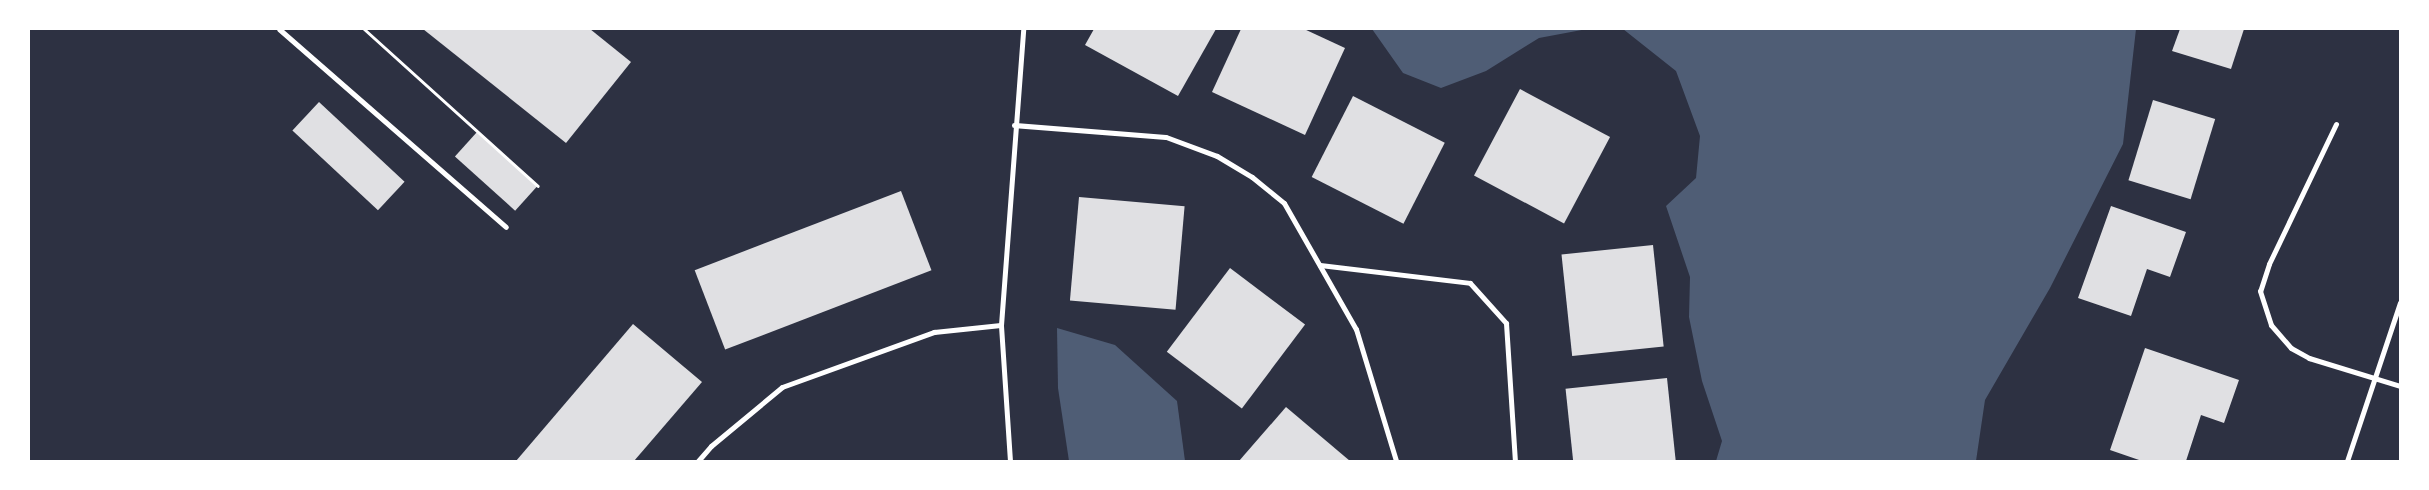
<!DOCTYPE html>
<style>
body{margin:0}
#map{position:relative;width:2429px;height:490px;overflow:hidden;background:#2d3142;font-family:Montserrat,sans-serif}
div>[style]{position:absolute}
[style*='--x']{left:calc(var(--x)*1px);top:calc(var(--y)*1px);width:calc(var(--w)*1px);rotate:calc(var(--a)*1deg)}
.water>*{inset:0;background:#4f5d75}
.building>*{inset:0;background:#e0e0e3;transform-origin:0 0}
.path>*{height:3px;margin:-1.5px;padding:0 1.5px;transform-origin:1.5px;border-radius:1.5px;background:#fff}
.minor>*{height:5px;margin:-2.5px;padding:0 2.5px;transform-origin:2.5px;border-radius:2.5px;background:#fff}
span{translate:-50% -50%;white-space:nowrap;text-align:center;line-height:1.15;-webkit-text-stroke:4.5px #fff;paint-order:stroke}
.frame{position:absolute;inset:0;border:30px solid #fff;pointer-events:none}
</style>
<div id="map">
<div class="water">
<div style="clip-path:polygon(1372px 29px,1587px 29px,1539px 38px,1486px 71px,1441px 88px,1403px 73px)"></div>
<div style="clip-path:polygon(1623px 29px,2136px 29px,2123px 144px,2050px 288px,1985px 400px,1976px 461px,1716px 461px,1722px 441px,1702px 381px,1689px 317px,1690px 277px,1666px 206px,1696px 178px,1700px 136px,1676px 71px)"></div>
<div style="clip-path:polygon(1057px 328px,1115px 345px,1177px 401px,1185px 461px,1069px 461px,1058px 388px)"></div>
</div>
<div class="building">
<div style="clip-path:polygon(423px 29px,590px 29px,631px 62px,566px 143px)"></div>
<div style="clip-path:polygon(1094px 29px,1216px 29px,1178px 96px,1085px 45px)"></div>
<div style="clip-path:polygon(1241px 29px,1304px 29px,1345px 48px,1305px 135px,1212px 92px)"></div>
<div style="clip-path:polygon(2180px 29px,2244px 29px,2231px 69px,2172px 51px)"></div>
<div style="left:1520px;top:89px;width:102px;height:98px;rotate:28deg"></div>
<div style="left:1353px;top:96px;width:103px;height:91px;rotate:27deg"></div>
<div style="left:2153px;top:100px;width:65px;height:84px;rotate:17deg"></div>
<div style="left:319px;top:102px;width:117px;height:39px;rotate:43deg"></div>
<div style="left:477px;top:132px;width:81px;height:33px;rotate:42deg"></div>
<div style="left:901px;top:191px;width:85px;height:221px;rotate:69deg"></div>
<div style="left:1079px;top:197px;width:106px;height:104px;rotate:5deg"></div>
<div style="clip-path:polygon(2111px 206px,2186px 232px,2170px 277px,2147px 269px,2131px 316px,2078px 298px)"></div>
<div style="left:1653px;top:245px;width:102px;height:92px;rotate:84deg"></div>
<div style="left:1230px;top:268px;width:94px;height:105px;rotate:37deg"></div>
<div style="clip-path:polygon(633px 324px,702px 382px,634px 461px,516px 461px)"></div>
<div style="clip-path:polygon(2145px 348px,2239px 380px,2224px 423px,2201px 415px,2186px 461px,2142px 461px,2110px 450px)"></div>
<div style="left:1667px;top:378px;width:83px;height:102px;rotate:84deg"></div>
<div style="clip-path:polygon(1286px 407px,1350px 461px,1239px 461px)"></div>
</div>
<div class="path">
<div style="--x:364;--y:29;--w:234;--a:42.1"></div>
</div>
<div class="minor">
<div style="--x:279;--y:29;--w:301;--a:41.1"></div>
<div style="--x:2336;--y:124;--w:155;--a:115.6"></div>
<div style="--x:2269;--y:264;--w:28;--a:108"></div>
<div style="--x:2260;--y:291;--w:36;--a:72"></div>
<div style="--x:2271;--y:325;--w:30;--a:49"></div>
<div style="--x:2291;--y:348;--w:21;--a:29"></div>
<div style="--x:2309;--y:358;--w:95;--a:17.1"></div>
<div style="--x:1014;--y:125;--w:152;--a:4.5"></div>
<div style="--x:1166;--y:137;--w:54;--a:20.4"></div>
<div style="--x:1217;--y:156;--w:41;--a:31"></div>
<div style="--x:1252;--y:177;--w:41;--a:39.1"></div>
<div style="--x:1284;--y:203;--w:145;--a:60.3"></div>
<div style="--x:1356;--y:329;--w:138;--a:73.1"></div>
<div style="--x:1320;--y:265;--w:151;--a:6.8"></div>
<div style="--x:1470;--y:283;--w:54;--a:48"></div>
<div style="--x:1506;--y:323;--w:138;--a:86.3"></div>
<div style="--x:698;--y:461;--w:20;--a:-49"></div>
<div style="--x:711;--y:446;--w:92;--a:-39.7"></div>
<div style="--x:782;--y:387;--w:162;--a:-19.9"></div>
<div style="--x:934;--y:332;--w:67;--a:-6"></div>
<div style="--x:1010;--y:461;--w:136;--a:-93.8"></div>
<div style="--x:1001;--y:325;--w:297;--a:-85.7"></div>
<div style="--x:2347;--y:461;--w:167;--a:-71.5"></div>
</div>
<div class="frame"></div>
</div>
